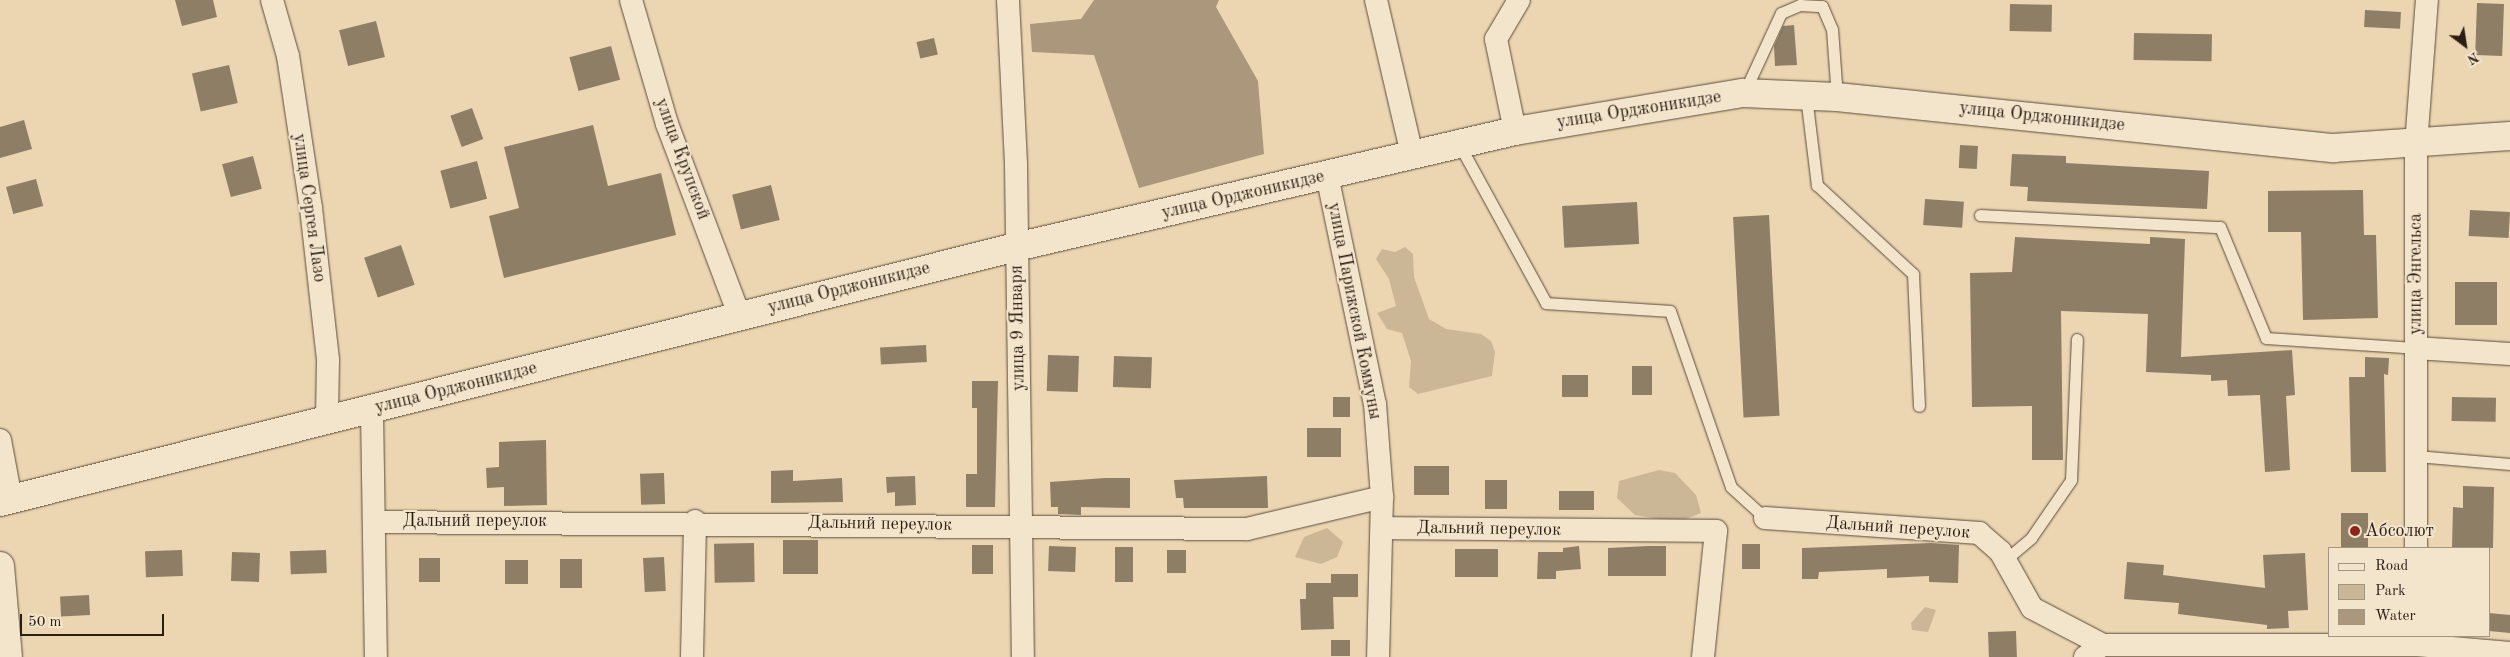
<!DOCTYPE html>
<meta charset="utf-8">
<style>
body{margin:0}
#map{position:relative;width:2510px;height:657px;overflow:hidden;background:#ecd6b1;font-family:"Old Standard TT",serif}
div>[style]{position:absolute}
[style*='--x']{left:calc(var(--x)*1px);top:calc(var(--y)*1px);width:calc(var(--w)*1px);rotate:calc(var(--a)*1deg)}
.green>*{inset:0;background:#cbb796}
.water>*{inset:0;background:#aa977c}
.building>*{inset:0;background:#8e7e66;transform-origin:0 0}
.roads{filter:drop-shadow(0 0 1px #5a4c3b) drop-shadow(0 0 1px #5a4c3b)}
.service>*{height:11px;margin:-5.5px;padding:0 5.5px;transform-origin:5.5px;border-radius:5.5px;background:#f3e4cc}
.minor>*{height:22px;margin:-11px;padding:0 11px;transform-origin:11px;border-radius:11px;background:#f3e4cc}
.tertiary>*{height:28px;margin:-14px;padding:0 14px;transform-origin:14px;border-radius:14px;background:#f3e4cc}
.secondary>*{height:28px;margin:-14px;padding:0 14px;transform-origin:14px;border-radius:14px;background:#f3e4cc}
.dots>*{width:14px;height:14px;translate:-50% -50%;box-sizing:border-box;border:2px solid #f3e4cc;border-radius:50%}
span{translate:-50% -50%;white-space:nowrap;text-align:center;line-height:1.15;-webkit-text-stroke:4px #f3e4cc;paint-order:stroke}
.street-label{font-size:18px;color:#291e14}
.poi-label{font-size:18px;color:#291e14}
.left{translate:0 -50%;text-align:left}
.legend{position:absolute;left:2328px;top:547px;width:162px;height:90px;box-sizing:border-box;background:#f3e4cc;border:1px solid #a29582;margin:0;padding:6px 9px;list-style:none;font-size:15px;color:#291e14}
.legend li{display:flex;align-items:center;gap:10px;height:25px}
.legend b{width:25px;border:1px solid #a29582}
.north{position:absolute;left:2440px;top:20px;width:50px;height:50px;-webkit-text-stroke:4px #f3e4cc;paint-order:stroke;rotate:149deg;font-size:14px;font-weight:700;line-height:20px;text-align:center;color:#291e14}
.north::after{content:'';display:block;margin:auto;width:18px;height:22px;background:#291e14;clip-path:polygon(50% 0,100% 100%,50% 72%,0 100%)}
.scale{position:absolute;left:20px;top:614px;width:144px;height:22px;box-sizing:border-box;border:2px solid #291e14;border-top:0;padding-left:6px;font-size:15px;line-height:18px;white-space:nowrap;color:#291e14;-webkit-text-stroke:4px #f3e4cc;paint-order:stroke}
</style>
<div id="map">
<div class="green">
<div style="clip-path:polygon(1405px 247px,1413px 254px,1414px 277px,1429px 319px,1446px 329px,1481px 334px,1491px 341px,1495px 352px,1492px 376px,1418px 394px,1409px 387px,1411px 361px,1402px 333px,1387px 329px,1377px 313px,1396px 306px,1389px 279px,1376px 259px,1382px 249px,1395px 252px)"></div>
<div style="clip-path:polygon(1659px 470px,1675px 473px,1696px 495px,1701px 513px,1678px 522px,1635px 515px,1617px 498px,1619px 481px)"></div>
<div style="clip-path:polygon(1327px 528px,1343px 542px,1337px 557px,1321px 564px,1295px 557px,1304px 537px)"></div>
<div style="clip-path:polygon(1925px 607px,1936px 610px,1928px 632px,1912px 630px,1911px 623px)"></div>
</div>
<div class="water">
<div style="clip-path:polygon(1094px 0,1219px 0,1216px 7px,1258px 81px,1264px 154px,1139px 188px,1094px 55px,1032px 52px,1030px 24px,1081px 19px)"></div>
</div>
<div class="building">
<div style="clip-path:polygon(175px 0,213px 0,217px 17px,182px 26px)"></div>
<div style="left:2477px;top:3px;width:27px;height:52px;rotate:2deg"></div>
<div style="left:2010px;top:4px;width:42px;height:27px;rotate:1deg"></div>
<div style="left:2365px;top:10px;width:36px;height:17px;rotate:3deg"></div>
<div style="left:376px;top:21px;width:37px;height:38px;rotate:76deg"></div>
<div style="clip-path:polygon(1794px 25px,1797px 65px,1775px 66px,1774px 46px,1783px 26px)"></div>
<div style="left:2134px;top:33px;width:78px;height:27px;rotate:1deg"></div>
<div style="left:934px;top:38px;width:17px;height:18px;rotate:77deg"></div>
<div style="left:611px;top:46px;width:35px;height:43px;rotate:75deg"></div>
<div style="left:229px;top:65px;width:39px;height:38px;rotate:77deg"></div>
<div style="left:472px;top:108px;width:33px;height:23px;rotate:70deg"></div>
<div style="clip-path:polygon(24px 120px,32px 149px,0 158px,0 127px)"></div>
<div style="clip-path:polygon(593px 125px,608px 186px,661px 173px,676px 235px,504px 278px,489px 216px,519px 208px,504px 147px)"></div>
<div style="left:1960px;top:145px;width:18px;height:23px;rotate:3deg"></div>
<div style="clip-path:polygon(2012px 154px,2066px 156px,2066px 163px,2209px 171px,2207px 209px,2027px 201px,2028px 187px,2010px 186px)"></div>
<div style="left:253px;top:156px;width:34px;height:32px;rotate:75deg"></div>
<div style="left:477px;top:161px;width:39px;height:38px;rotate:75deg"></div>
<div style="left:36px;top:179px;width:28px;height:31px;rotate:75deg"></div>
<div style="left:771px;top:185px;width:36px;height:40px;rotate:76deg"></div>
<div style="clip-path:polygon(2363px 190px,2364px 235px,2376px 235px,2378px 318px,2303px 320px,2301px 232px,2268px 232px,2268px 191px)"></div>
<div style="left:1925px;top:199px;width:39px;height:26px;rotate:4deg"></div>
<div style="left:1637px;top:202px;width:42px;height:75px;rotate:87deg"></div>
<div style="left:2470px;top:210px;width:40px;height:26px;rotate:3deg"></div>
<div style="left:1769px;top:215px;width:201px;height:36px;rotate:87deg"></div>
<div style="clip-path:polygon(2015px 237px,2150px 244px,2150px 237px,2185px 239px,2181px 357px,2292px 350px,2295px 395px,2286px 396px,2290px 470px,2265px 472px,2260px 395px,2228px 396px,2227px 380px,2211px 381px,2211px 375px,2146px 372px,2148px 314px,2061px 311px,2063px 460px,2032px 460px,2032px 406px,1972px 407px,1970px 273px,2012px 272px)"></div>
<div style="left:401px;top:245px;width:42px;height:39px;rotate:71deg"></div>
<div style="left:2455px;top:282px;width:42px;height:43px"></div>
<div style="left:926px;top:345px;width:17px;height:46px;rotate:87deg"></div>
<div style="left:1048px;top:355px;width:31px;height:36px;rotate:2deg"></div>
<div style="left:1114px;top:356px;width:38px;height:31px;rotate:2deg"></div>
<div style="clip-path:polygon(2365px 357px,2389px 358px,2388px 375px,2384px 374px,2386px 472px,2351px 472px,2349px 377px,2365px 377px)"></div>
<div style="left:1632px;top:366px;width:20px;height:29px"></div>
<div style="left:1562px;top:375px;width:26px;height:22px"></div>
<div style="clip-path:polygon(972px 381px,998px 381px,995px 507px,966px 507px,966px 474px,977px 474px,977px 408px,972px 408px)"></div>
<div style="left:1333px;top:397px;width:17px;height:20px"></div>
<div style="left:2452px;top:397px;width:44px;height:24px;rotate:1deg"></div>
<div style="left:1341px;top:428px;width:29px;height:34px;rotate:90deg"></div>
<div style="clip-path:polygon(546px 440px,547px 505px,504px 506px,504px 487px,487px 488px,486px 468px,499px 467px,499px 442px)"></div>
<div style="left:1414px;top:466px;width:35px;height:29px"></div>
<div style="clip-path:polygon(793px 470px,793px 481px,842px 478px,843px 502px,771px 503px,771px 471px)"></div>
<div style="left:664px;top:473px;width:31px;height:24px;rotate:88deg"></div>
<div style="clip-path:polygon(915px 476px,916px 505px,895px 506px,895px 492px,887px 493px,886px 477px)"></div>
<div style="clip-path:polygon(1267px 476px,1268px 508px,1184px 508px,1183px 498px,1176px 498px,1174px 480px)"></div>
<div style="clip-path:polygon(1105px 478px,1130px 478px,1130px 508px,1081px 507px,1081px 515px,1058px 514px,1058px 507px,1051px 507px,1050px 482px)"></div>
<div style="left:1485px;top:480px;width:22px;height:29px"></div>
<div style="clip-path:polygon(2463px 486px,2494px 487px,2493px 548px,2452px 548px,2453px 507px,2463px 508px)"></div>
<div style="left:1559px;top:491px;width:35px;height:19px"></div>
<div style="left:2341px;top:513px;width:27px;height:35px"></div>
<div style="left:783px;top:540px;width:35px;height:34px"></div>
<div style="left:754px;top:543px;width:39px;height:40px;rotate:89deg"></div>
<div style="clip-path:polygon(1931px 543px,1959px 545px,1958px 583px,1929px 582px,1929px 576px,1887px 578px,1887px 569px,1819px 572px,1818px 579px,1802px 579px,1802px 548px)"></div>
<div style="left:1742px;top:544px;width:18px;height:25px"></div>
<div style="left:972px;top:545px;width:21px;height:29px"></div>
<div style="left:1049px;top:546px;width:27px;height:25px;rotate:2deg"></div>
<div style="clip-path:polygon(1579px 546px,1581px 569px,1556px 571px,1556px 579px,1537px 579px,1538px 552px,1563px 552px,1563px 548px)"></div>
<div style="clip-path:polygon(1648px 546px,1666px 546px,1666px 576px,1608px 576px,1608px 548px)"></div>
<div style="left:1115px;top:547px;width:18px;height:35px"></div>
<div style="left:1455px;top:549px;width:43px;height:28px"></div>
<div style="left:182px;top:550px;width:26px;height:37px;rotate:88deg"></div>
<div style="left:326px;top:550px;width:23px;height:36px;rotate:88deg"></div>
<div style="left:1167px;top:550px;width:19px;height:23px"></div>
<div style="left:232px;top:552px;width:28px;height:29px;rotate:2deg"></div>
<div style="clip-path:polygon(2305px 553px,2308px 610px,2288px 611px,2289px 628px,2267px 629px,2267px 625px,2178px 614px,2179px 603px,2124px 599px,2127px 562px,2164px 565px,2163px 575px,2265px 588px,2263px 555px)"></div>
<div style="left:664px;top:557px;width:34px;height:21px;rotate:87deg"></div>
<div style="left:419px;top:558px;width:21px;height:24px"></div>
<div style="left:560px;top:559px;width:22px;height:29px"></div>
<div style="left:505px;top:560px;width:23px;height:24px"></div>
<div style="clip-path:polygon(1331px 574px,1358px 574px,1358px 597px,1333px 597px,1334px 629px,1301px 630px,1300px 599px,1306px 599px,1306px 583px,1331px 583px)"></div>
<div style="left:89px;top:595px;width:20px;height:29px;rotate:87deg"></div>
<div style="clip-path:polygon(2489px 613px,2510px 615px,2510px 633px,2489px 631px)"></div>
<div style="left:2016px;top:631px;width:26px;height:28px;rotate:88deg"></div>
<div style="left:1350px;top:640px;width:16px;height:19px;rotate:90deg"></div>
</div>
<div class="roads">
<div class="service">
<div style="--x:1744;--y:93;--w:88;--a:-65.2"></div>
<div style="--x:1781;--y:13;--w:21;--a:-23"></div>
<div style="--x:1800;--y:5;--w:22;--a:3"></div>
<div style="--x:1822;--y:6;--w:25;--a:67"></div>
<div style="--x:1832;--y:29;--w:68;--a:85.8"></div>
<div style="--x:1806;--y:96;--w:90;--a:83"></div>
<div style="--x:1817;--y:185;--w:131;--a:42.8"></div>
<div style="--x:1913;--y:274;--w:132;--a:87.4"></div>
<div style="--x:1459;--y:144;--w:181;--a:61.3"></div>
<div style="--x:1546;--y:303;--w:124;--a:3.7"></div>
<div style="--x:1670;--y:311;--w:186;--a:70.9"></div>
<div style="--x:1731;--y:487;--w:46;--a:42.4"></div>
<div style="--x:1980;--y:215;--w:240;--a:2.9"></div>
<div style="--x:2220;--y:227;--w:120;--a:67.5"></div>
<div style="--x:2266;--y:338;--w:149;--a:3.8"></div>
<div style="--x:2416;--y:456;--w:94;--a:4.9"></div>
<div style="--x:2005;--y:560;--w:34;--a:-40"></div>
<div style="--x:2031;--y:538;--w:70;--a:-55.4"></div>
<div style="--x:2071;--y:480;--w:141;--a:-87.6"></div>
</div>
<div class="minor">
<div style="--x:272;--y:0;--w:58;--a:74.1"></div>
<div style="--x:288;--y:56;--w:154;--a:81.4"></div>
<div style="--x:311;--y:208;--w:153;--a:83.6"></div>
<div style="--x:328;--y:360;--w:59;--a:91"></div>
<div style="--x:631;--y:0;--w:129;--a:73.8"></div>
<div style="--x:667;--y:124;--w:204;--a:69.3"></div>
<div style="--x:1008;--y:0;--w:165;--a:87.2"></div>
<div style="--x:1016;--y:165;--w:492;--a:89.2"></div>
<div style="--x:1376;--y:0;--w:159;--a:76.9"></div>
<div style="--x:1515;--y:131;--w:94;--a:-101.7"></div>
<div style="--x:1496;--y:39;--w:45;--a:-59.5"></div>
<div style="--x:1327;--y:175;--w:234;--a:78.2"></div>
<div style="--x:1375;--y:404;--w:93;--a:85.7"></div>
<div style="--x:1382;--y:497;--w:160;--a:91.4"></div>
<div style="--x:2415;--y:348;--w:95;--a:3.6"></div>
<div style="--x:372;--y:410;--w:247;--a:89.1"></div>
<div style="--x:0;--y:440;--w:60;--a:79.4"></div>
<div style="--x:1765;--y:518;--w:215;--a:4"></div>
<div style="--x:1979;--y:533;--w:28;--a:41"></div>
<div style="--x:2000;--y:551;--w:65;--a:60.7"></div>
<div style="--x:2032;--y:608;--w:80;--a:27.5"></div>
<div style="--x:374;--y:522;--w:873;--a:0.46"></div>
<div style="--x:1247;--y:529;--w:139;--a:-13.3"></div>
<div style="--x:1382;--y:528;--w:334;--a:0.5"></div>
<div style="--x:1716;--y:531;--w:127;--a:95.9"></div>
<div style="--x:2416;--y:548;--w:403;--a:-90"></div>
<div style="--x:2416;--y:145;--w:145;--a:-85.7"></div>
<div style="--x:692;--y:657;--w:136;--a:-88.7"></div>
<div style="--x:2085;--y:657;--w:22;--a:-34"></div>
<div style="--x:2103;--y:645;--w:314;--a:0"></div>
<div style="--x:2417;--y:645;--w:93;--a:4.9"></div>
</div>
<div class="tertiary">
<div style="--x:0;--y:566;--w:91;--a:85"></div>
</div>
<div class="secondary">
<div style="--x:0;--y:502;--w:1048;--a:-14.09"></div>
<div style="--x:1016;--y:247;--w:512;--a:-13.09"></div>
<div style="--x:1515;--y:131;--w:231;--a:-9.5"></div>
<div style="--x:1743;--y:93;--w:94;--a:2.4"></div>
<div style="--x:1837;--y:97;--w:499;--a:5.9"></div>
<div style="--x:2333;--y:148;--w:177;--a:-3.9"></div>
</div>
</div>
<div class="dots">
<div style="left:2355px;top:531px;background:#8f2418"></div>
</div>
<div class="street-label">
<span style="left:1639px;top:110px;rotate:-9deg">улица Орджоникидзе</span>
<span style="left:2042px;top:117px;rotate:6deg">улица Орджоникидзе</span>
<span style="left:682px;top:159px;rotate:70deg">улица Крупской</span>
<span style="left:1243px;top:195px;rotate:-13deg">улица Орджоникидзе</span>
<span style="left:309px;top:208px;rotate:82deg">улица Сергея Лазо</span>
<span style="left:2416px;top:274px;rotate:-90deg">улица Энгельса</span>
<span style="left:849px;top:288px;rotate:-14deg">улица Орджоникидзе</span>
<span style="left:1354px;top:311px;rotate:79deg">улица Парижской Коммуны</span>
<span style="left:1018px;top:328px;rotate:-91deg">улица 9 Января</span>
<span style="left:456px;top:388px;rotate:-14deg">улица Орджоникидзе</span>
<span style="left:475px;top:521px">Дальний переулок</span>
<span style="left:880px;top:524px;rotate:1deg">Дальний переулок</span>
<span style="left:1898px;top:528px;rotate:4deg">Дальний переулок</span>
<span style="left:1489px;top:529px;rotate:1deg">Дальний переулок</span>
</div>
<div class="poi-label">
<span class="left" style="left:2365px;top:531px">Абсолют</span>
</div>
<ul class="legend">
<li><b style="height:6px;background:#f3e4cc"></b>Road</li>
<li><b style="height:14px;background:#cbb796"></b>Park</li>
<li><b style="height:14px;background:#aa977c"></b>Water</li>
</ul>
<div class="north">N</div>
<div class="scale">50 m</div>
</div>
